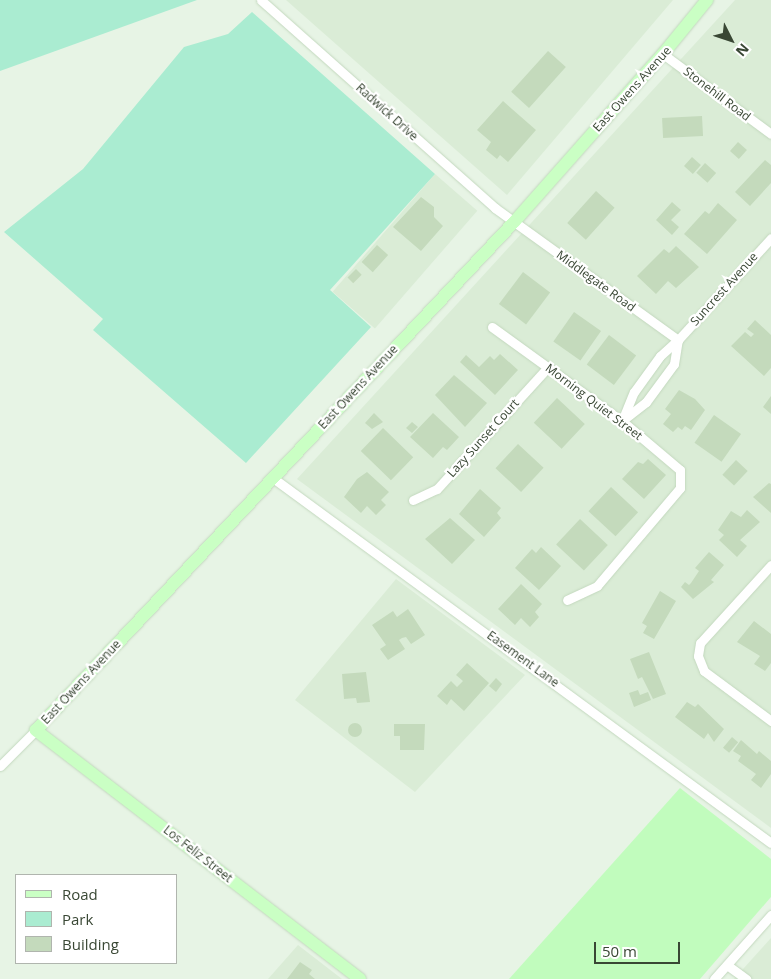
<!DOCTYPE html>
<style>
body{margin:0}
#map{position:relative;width:771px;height:979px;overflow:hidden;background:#e7f4e5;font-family:"Open Sans",sans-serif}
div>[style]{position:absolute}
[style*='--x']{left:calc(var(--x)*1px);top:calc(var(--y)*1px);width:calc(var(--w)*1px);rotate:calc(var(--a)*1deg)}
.residential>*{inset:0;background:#daecd6;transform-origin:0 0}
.green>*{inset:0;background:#aaecd1}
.sand>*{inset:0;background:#c1fcbd}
.building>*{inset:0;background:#c4dabc;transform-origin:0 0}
.round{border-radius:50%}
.roads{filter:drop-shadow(0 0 1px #c3d8be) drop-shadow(0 0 1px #c3d8be)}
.street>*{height:9px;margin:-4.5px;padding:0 4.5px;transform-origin:4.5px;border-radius:4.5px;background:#fff}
.secondary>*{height:12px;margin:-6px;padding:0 6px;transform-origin:6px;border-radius:6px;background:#caffc4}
span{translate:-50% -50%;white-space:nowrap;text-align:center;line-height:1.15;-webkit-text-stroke:4.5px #fff;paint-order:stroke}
.street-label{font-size:12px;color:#394734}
.legend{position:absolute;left:15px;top:874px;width:162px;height:90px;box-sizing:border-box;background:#fff;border:1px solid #b0b5ae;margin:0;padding:6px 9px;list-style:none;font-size:15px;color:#394734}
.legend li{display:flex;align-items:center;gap:10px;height:25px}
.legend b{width:25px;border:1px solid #b0b5ae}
.north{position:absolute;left:706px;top:15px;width:50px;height:50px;-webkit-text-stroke:4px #fff;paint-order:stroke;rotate:131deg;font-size:14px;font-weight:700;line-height:20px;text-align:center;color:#394734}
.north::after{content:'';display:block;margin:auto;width:18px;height:22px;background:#394734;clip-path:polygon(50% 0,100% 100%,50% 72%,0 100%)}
.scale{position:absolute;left:594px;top:942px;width:86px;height:22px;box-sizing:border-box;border:2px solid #394734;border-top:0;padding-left:6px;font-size:15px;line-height:18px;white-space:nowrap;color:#394734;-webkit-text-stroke:4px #fff;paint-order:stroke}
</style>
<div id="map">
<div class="residential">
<div style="clip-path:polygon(286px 0,673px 0,507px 195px)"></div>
<div style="clip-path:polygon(735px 0,771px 0,771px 828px,297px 479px)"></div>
<div style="left:435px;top:174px;width:56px;height:156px;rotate:41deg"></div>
<div style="clip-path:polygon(396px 579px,525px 675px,415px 792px,295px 700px)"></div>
<div style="clip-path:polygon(771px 938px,771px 979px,734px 979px)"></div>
<div style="clip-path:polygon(298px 945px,342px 979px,268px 979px)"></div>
</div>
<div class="green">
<div style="clip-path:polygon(0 0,197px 0,0 71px)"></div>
<div style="clip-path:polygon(252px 12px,435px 174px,330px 290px,371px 327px,246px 463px,93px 330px,103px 319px,4px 232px,83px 169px,184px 47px,228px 34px)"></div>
</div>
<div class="sand">
<div style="clip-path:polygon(680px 788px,771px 859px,771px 897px,700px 979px,509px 979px)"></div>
</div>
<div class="building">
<div style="left:548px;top:51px;width:24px;height:55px;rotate:42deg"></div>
<div style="clip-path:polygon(503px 101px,536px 130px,508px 162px,500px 155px,497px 159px,486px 150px,491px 142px,477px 130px)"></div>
<div style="left:702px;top:116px;width:20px;height:40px;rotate:87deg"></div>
<div style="left:738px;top:142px;width:12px;height:12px;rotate:42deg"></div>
<div style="left:692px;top:157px;width:12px;height:12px;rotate:42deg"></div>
<div style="clip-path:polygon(765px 160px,771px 165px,771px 183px,750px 206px,735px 192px)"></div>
<div style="left:705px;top:163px;width:15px;height:13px;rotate:42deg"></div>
<div style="left:596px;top:191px;width:25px;height:43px;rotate:42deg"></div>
<div style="clip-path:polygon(421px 197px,434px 207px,434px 217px,443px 226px,421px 251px,393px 227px)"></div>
<div style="clip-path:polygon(672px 202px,681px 210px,671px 220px,679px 227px,672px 235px,656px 220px)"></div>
<div style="clip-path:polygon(718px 203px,737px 220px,707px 254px,684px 234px,705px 211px,709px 214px)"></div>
<div style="left:377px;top:245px;width:15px;height:23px;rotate:42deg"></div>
<div style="clip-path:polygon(676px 246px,699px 267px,676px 288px,668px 281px,656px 294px,637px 276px,664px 249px,669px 253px)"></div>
<div style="left:356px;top:269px;width:8px;height:12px;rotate:45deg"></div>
<div style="left:523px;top:272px;width:34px;height:40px;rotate:37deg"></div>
<div style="left:574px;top:312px;width:33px;height:36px;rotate:35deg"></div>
<div style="clip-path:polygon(755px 320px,771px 335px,771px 368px,764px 376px,731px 346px,745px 332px,751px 337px,754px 334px,747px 329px)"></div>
<div style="left:609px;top:335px;width:34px;height:37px;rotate:37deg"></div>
<div style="clip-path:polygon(500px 354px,518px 370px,495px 395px,460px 362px,466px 355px,479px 367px,490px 356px,494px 360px)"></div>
<div style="clip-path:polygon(454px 375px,487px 403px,465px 427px,435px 395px)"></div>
<div style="clip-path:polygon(679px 390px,695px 399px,705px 410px,691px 430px,685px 426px,682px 430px,678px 427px,673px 432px,663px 424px,671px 414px,665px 409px)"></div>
<div style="clip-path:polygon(771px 396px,771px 414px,763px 407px)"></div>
<div style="left:557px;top:398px;width:38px;height:34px;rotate:43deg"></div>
<div style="clip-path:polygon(374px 413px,383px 422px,372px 429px,365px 423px)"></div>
<div style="clip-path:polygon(433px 413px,459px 437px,447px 450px,443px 447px,433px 458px,410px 437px)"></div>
<div style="left:714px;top:415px;width:33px;height:34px;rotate:35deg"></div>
<div style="clip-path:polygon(412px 422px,418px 427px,412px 433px,406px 428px)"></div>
<div style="left:383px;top:428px;width:42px;height:32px;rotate:44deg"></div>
<div style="left:518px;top:444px;width:35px;height:33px;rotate:43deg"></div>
<div style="clip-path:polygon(648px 459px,666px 475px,644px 499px,622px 479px,638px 462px,643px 464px)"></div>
<div style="left:736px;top:460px;width:16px;height:20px;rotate:43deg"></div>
<div style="clip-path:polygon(367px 472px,389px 492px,381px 500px,386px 505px,376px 515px,367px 506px,361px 513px,344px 497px,357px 479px)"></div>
<div style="clip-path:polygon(769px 483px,771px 484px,771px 513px,753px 497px)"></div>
<div style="left:611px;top:487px;width:37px;height:33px;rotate:43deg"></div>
<div style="clip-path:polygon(480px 489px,501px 508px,497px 513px,501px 518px,484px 537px,459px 514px)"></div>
<div style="clip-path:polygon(747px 510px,760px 522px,740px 540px,747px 546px,737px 557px,719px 540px,724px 535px,718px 530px,731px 511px,741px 517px)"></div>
<div style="clip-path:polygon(450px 518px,475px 540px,452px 564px,425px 539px)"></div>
<div style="left:580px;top:519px;width:38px;height:35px;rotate:43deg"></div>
<div style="clip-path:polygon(541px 547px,561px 566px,539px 590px,515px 568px,532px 549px,536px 553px)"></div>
<div style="clip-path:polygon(709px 552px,724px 565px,711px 580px,714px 582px,693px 599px,681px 587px,685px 582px,689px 585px,691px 583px,699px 571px,695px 568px)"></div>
<div style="clip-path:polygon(521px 584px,542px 604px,535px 612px,539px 617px,530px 627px,521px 618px,515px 625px,498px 609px)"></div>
<div style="clip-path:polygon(660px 591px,676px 601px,654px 639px,643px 633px,647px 626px,642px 623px)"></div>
<div style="clip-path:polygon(408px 609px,425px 635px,411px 644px,406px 637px,402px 638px,399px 640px,405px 649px,388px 660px,380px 649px,386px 645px,372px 625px,393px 611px,397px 617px)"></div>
<div style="clip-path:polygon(754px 621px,771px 634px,771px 663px,765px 671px,754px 664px,760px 656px,737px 642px)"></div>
<div style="clip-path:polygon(649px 652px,666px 694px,653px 699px,642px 677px,638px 679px,630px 659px)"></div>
<div style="clip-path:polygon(467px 663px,489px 683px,464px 711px,451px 699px,447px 705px,437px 696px,451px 681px,457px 687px,463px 681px,456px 675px)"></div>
<div style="clip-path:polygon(366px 672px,370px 702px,357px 703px,356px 698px,344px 699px,342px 674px)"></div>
<div style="clip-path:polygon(496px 678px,502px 684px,496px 692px,489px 686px)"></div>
<div style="clip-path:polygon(638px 690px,640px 695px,648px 692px,651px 700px,634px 707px,629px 693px)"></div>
<div style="clip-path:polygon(687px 702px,695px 707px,698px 704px,724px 729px,714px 742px,708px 733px,704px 739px,675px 717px)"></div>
<div class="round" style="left:348px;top:723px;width:14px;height:14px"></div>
<div style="clip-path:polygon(394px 724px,425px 724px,424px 750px,400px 750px,400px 736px,394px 736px)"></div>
<div style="left:732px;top:737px;width:8px;height:14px;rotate:40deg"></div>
<div style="clip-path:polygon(741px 740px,757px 754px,759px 751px,771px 761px,771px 774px,761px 788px,751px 780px,756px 774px,738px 761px,741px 756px,733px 751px)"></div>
<div style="clip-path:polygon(300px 962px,312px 970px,309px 974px,315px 979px,287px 979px)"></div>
</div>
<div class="roads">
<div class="street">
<div style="--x:261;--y:0;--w:313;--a:41.6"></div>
<div style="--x:495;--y:208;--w:226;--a:35.8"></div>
<div style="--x:663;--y:54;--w:134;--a:36.5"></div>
<div style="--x:492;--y:327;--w:160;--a:35.9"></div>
<div style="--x:622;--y:421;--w:76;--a:40.2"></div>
<div style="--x:680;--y:470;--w:18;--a:90"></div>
<div style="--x:680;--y:488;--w:128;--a:130.3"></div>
<div style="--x:597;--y:586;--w:33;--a:155"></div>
<div style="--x:623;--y:420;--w:29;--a:-38"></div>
<div style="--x:646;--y:402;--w:47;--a:-53.6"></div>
<div style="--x:674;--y:364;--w:24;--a:-81"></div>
<div style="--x:622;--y:421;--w:31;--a:-68"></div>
<div style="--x:634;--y:392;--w:44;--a:-54.2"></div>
<div style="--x:660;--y:356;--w:24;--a:-42"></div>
<div style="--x:678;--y:340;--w:138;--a:-47.6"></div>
<div style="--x:273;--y:478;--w:617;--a:36.24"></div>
<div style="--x:413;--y:500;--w:26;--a:-25"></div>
<div style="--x:437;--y:489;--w:165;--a:-47.7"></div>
<div style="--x:771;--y:565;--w:105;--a:132.3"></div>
<div style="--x:700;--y:643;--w:13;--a:99"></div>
<div style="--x:698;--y:656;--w:16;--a:68"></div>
<div style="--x:704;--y:671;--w:84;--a:36.7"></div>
<div style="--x:0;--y:766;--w:51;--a:-45"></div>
<div style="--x:727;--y:965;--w:24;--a:36"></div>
<div style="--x:714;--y:979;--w:86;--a:-48.3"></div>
</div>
<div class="secondary">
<div style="--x:360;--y:979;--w:409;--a:-142.5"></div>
<div style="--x:36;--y:730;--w:699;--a:-46.74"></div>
<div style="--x:515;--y:221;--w:223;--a:-48.5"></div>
<div style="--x:663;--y:54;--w:70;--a:-50.8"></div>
</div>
</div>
<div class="street-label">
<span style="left:632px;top:89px;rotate:-48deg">East Owens Avenue</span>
<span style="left:717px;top:94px;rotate:37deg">Stonehill Road</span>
<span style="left:387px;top:112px;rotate:42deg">Radwick Drive</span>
<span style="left:596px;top:281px;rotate:36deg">Middlegate Road</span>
<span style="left:724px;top:289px;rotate:-48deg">Suncrest Avenue</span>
<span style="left:358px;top:387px;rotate:-47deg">East Owens Avenue</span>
<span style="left:594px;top:402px;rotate:37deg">Morning Quiet Street</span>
<span style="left:483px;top:438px;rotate:-48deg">Lazy Sunset Court</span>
<span style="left:523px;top:659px;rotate:36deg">Easement Lane</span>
<span style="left:81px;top:682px;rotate:-47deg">East Owens Avenue</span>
<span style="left:198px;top:854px;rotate:38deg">Los Feliz Street</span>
</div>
<ul class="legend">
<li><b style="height:6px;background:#caffc4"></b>Road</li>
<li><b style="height:14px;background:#aaecd1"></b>Park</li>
<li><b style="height:14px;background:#c4dabc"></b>Building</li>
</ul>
<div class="north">N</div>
<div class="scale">50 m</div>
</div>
